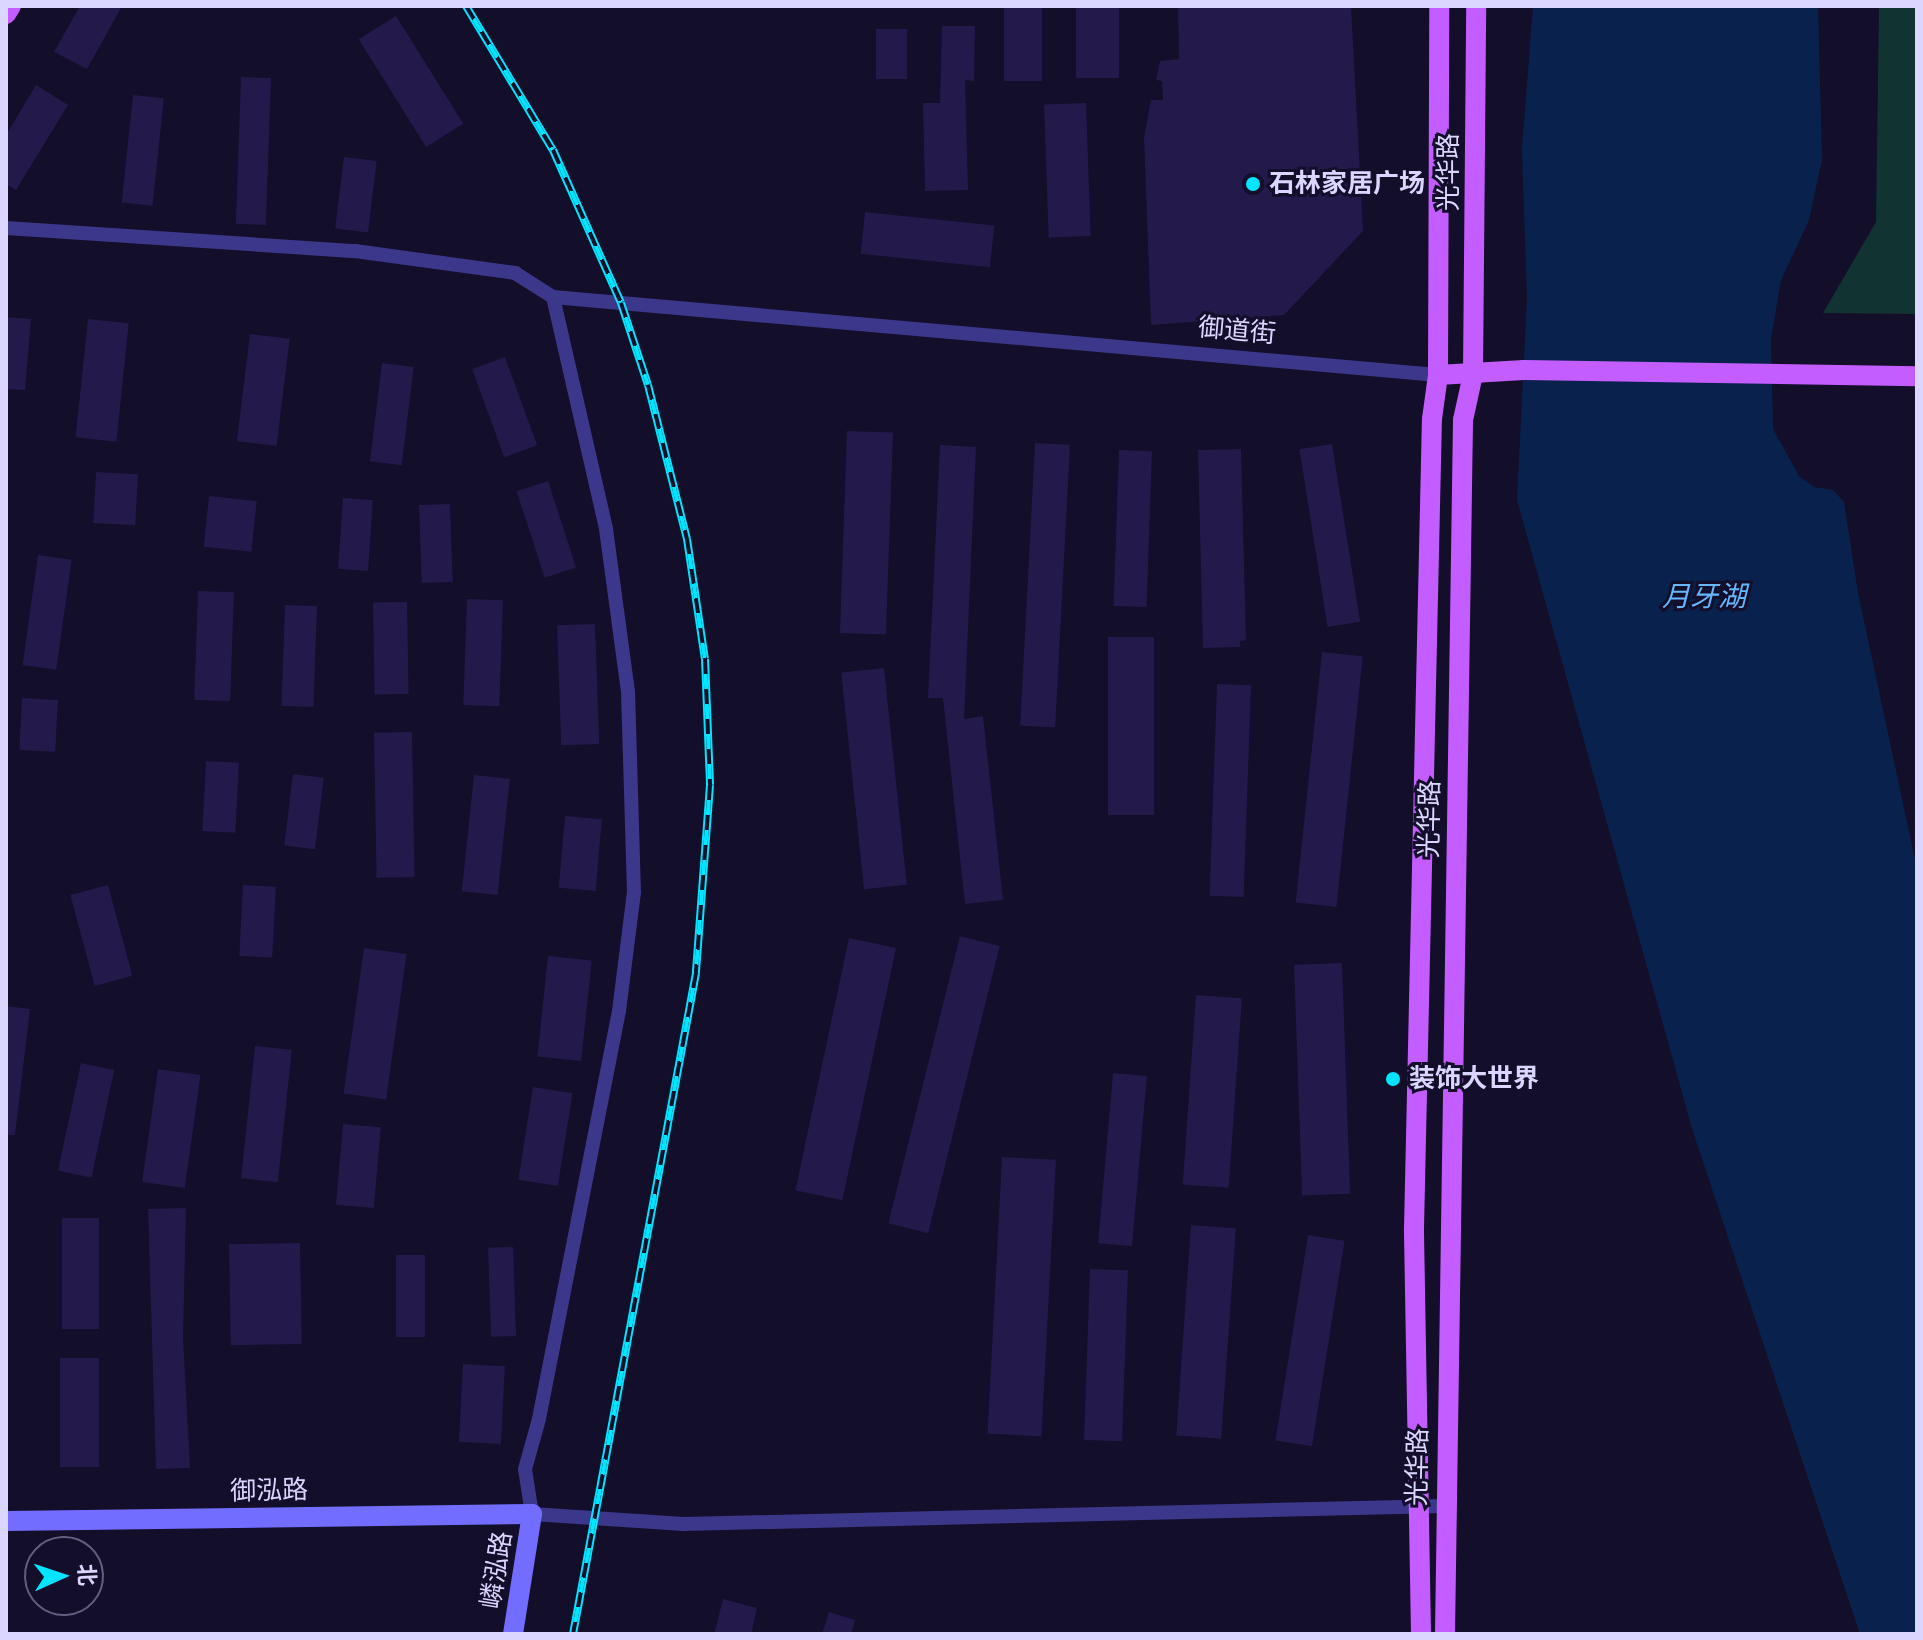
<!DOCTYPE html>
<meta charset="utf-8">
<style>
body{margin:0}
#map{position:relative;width:1923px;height:1640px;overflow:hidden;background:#130e29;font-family:Karla,"Noto Sans SC",sans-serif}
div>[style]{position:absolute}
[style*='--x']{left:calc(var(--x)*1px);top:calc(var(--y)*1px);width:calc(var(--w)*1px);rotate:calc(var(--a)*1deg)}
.green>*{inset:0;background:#113332}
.water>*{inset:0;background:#09224d}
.building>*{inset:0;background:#24194b;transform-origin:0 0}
.street>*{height:14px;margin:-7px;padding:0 7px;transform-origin:7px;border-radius:7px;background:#3b378a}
.secondary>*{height:20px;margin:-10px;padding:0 10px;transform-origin:10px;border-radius:10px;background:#726dff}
.primary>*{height:20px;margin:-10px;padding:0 10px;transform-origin:10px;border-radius:10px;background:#c45dff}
.rail>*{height:8px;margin-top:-4px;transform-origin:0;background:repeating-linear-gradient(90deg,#130e29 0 15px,#02e4ff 0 30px);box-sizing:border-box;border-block:2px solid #02e4ff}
.dots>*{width:22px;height:22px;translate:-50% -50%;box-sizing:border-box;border:4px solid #130e29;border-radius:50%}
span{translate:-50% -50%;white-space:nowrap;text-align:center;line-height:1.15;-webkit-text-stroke:6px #130e29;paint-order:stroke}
.street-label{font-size:26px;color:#dbd6ff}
.poi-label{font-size:26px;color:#dbd6ff;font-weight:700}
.left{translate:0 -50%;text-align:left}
.water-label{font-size:28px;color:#64b6ff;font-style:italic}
.frame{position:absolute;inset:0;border:8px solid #dbd6ff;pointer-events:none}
.north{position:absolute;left:24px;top:1536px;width:80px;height:80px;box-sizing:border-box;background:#130e29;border:2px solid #635e7f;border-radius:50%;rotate:87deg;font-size:22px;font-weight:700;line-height:32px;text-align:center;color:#dbd6ff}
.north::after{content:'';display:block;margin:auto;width:28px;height:36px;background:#02e4ff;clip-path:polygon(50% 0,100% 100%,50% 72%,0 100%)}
</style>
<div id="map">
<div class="green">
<div style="clip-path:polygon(1879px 6px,1917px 6px,1917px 314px,1823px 313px,1876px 222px)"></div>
</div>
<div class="water">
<div style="clip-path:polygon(1533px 6px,1818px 6px,1822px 160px,1809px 220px,1781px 280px,1771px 339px,1773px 429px,1799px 476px,1814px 487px,1833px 490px,1844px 502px,1858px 593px,1917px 869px,1917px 1634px,1860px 1634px,1693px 1132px,1517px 500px,1527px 299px,1522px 149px)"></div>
</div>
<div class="building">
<div style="clip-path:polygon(80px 6px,122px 6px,87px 69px,54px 52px)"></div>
<div style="left:1004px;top:6px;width:38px;height:75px"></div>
<div style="left:1076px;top:6px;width:43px;height:72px"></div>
<div style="clip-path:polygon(1178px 6px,1351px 6px,1363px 231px,1284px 315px,1151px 325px,1144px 137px,1151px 100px,1163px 100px,1162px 81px,1156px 80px,1160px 61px,1179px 59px)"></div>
<div style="left:396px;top:16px;width:127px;height:44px;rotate:58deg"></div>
<div style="clip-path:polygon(942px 26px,975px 26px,974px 81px,965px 80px,968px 190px,925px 191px,923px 103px,940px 103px)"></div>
<div style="left:876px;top:29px;width:31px;height:50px"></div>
<div style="left:241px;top:77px;width:30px;height:147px;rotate:2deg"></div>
<div style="clip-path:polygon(36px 85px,68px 105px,16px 190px,6px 184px,6px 135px)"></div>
<div style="left:133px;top:95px;width:31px;height:108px;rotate:6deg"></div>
<div style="left:1086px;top:103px;width:133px;height:42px;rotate:88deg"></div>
<div style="left:344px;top:157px;width:33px;height:72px;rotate:7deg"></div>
<div style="left:865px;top:212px;width:130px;height:42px;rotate:6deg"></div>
<div style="clip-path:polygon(6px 317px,31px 319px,25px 390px,6px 389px)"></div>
<div style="left:88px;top:319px;width:41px;height:119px;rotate:6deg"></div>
<div style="left:250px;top:334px;width:40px;height:108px;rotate:7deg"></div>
<div style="left:505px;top:357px;width:94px;height:35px;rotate:70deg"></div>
<div style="left:382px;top:363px;width:32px;height:99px;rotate:7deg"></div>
<div style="left:847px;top:431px;width:46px;height:202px;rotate:2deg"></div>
<div style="left:1035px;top:443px;width:35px;height:283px;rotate:3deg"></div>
<div style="left:1332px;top:444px;width:180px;height:33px;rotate:81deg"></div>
<div style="clip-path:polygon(940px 445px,976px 447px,964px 719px,983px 716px,1003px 900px,965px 904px,943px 698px,928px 698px)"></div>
<div style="clip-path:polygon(1241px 449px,1246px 640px,1240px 641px,1240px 647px,1203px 648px,1198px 450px)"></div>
<div style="left:1119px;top:450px;width:33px;height:156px;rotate:2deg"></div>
<div style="left:96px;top:472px;width:42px;height:51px;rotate:3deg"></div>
<div style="left:548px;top:481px;width:91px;height:33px;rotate:72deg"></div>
<div style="left:209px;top:496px;width:48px;height:51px;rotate:6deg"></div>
<div style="left:343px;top:498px;width:30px;height:71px;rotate:4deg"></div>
<div style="left:450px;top:504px;width:78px;height:31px;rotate:88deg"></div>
<div style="left:38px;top:555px;width:34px;height:111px;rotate:8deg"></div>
<div style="left:198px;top:591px;width:36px;height:109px;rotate:2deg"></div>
<div style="left:467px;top:599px;width:36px;height:106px;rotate:2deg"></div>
<div style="left:407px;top:602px;width:92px;height:34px;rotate:89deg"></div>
<div style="left:285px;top:605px;width:32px;height:101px;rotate:2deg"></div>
<div style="left:595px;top:624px;width:120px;height:38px;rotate:88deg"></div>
<div style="left:1108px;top:637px;width:46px;height:178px"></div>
<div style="left:1322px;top:652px;width:41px;height:252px;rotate:6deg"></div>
<div style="left:884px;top:668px;width:218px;height:43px;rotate:84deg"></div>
<div style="left:1217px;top:684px;width:34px;height:212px;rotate:2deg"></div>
<div style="left:22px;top:698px;width:36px;height:52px;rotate:3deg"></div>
<div style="left:412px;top:732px;width:145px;height:38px;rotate:89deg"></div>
<div style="left:206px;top:761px;width:33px;height:70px;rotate:3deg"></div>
<div style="left:293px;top:774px;width:31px;height:72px;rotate:7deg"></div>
<div style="left:474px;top:775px;width:36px;height:117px;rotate:6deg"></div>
<div style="left:565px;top:816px;width:37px;height:72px;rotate:5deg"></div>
<div style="left:108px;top:885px;width:94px;height:39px;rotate:75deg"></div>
<div style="left:243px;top:885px;width:33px;height:71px;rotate:3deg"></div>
<div style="left:960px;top:936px;width:41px;height:296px;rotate:14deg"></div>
<div style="left:849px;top:938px;width:48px;height:258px;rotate:12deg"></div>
<div style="left:364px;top:948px;width:43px;height:147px;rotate:8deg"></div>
<div style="left:548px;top:956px;width:44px;height:101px;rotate:6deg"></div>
<div style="left:1342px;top:963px;width:231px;height:48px;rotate:88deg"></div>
<div style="left:1196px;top:995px;width:46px;height:190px;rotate:4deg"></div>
<div style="clip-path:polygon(6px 1006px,30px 1009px,15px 1135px,6px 1135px)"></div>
<div style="left:255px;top:1046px;width:37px;height:133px;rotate:6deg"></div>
<div style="left:81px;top:1063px;width:34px;height:110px;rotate:12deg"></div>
<div style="left:158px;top:1069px;width:43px;height:114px;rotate:8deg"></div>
<div style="left:1113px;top:1073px;width:34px;height:171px;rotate:5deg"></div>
<div style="left:533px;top:1087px;width:40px;height:94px;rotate:9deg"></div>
<div style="left:343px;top:1124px;width:38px;height:81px;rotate:5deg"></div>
<div style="left:1002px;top:1157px;width:54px;height:277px;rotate:3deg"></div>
<div style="clip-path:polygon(186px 1208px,183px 1338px,190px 1468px,156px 1469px,148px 1209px)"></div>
<div style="left:62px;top:1218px;width:37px;height:111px"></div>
<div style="left:1191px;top:1225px;width:45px;height:211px;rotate:4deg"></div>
<div style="left:1308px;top:1235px;width:37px;height:208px;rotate:9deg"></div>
<div style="left:300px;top:1243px;width:101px;height:71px;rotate:89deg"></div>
<div style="left:513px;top:1247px;width:89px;height:25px;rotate:88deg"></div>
<div style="left:425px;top:1255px;width:82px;height:29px;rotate:90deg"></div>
<div style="left:1090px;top:1269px;width:38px;height:171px;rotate:2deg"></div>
<div style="left:60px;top:1358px;width:39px;height:109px"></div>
<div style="left:463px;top:1364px;width:42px;height:78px;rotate:3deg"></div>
<div style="clip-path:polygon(723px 1599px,757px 1608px,751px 1634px,714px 1634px)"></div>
<div style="clip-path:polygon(829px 1612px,855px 1620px,851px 1634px,822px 1634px)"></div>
</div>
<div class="street">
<div style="--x:6;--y:228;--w:350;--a:3.8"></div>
<div style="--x:355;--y:251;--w:162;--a:7.8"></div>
<div style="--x:515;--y:273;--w:45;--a:32.3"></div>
<div style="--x:553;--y:297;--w:238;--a:77.1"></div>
<div style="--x:606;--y:529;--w:163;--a:82.3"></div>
<div style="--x:628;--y:691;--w:201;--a:88.3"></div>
<div style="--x:634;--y:892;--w:120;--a:97.2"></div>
<div style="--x:619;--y:1011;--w:416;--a:101.1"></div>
<div style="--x:539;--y:1419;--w:52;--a:105.6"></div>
<div style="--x:525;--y:1469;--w:46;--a:81.2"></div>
<div style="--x:532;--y:1514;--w:152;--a:3.8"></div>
<div style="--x:684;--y:1524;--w:760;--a:-1.36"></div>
<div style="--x:553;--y:297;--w:888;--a:5.04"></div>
</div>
<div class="secondary">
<div style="--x:6;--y:1521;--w:526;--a:-0.76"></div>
<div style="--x:532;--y:1514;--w:121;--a:99"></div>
</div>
<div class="primary">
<div style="--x:6;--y:14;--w:9;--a:-58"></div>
<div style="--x:1438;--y:362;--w:13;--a:90"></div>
<div style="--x:1438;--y:375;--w:86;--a:-3.3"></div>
<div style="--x:1524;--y:370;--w:393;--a:0.9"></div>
<div style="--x:1421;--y:1634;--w:406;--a:-91"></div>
<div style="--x:1414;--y:1228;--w:809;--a:-88.73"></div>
<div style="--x:1432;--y:419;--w:44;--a:-82.2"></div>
<div style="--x:1438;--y:375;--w:369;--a:-89.8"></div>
<div style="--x:1445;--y:1634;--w:1214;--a:-89.15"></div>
<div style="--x:1463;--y:420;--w:47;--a:-77.7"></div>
<div style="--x:1473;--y:374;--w:368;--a:-89.5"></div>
</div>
<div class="rail">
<div style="--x:466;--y:6;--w:168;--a:58.9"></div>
<div style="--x:553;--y:150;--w:167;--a:66"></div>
<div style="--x:621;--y:303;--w:86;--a:71.8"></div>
<div style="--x:648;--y:385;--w:159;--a:75.8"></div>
<div style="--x:687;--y:539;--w:121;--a:81.5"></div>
<div style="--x:705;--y:659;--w:126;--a:87.7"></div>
<div style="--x:710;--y:785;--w:189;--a:94.3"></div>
<div style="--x:696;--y:973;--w:672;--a:100.54"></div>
</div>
<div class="dots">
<div style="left:1253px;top:184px;background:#02e4ff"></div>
<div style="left:1393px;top:1079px;background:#02e4ff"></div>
</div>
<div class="street-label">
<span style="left:1449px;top:172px;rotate:-90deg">光华路</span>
<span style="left:1237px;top:331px;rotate:5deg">御道街</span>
<span style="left:1430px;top:819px;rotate:-89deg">光华路</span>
<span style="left:1418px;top:1467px;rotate:-89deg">光华路</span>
<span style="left:269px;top:1491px;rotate:-1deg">御泓路</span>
<span style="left:497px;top:1570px;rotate:-81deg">嶙泓路</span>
</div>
<div class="poi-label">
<span class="left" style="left:1269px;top:184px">石林家居广场</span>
<span class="left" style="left:1409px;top:1079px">装饰大世界</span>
</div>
<div class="water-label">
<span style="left:1704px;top:597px">月牙湖</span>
</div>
<div class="frame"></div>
<div class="north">北</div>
</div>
